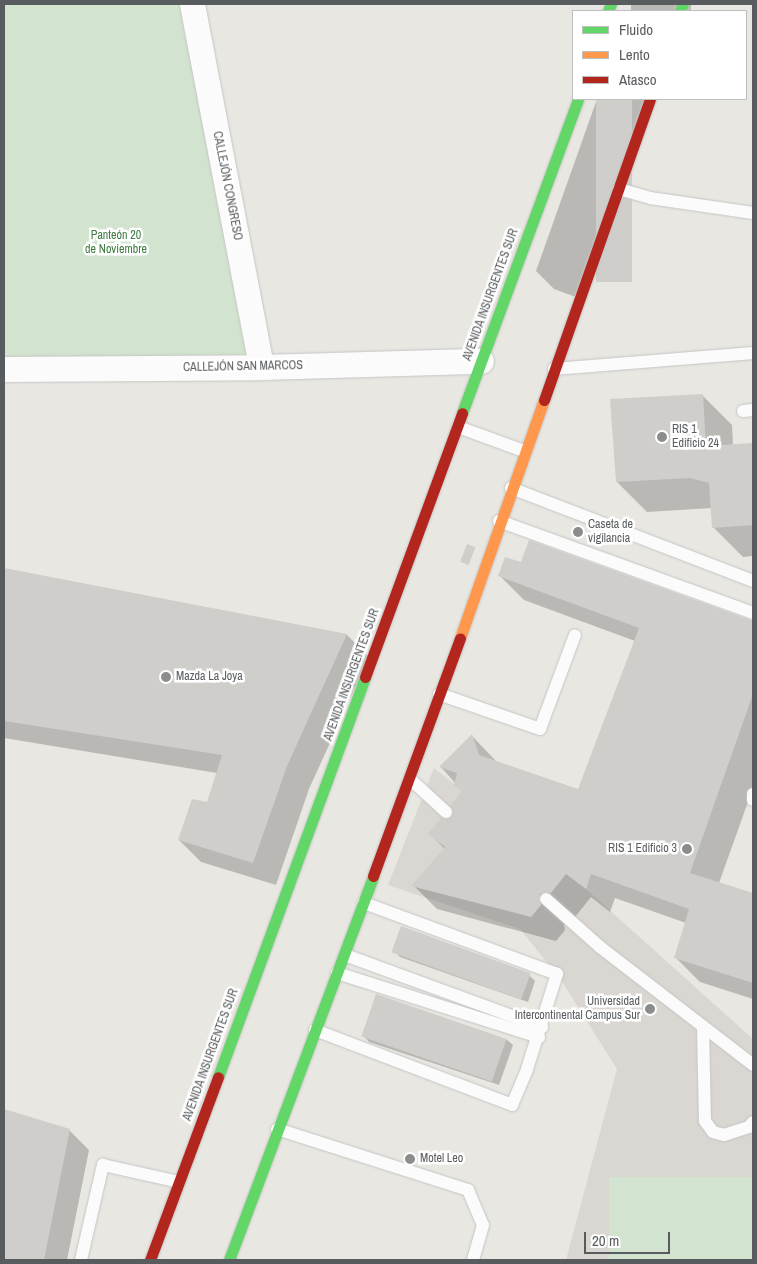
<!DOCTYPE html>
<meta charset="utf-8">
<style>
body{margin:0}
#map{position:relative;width:757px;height:1264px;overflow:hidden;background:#e8e7e2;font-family:"Archivo Narrow",sans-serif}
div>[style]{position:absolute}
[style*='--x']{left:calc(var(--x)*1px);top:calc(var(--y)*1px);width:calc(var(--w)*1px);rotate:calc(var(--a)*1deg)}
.education>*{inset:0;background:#dad7d2}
.green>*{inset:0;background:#d2e3cf;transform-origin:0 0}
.shadow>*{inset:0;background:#0003;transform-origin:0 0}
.building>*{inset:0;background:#cfcecb;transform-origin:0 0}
.roads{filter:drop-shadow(0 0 1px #c5c5c4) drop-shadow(0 0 1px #c5c5c4)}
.lane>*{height:12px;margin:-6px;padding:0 6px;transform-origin:6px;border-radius:6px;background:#fcfbfb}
.street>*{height:25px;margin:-12.5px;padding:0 12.5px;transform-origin:12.5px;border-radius:12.5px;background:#fcfbfb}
.fast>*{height:11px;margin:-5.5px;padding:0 5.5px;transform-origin:5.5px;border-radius:5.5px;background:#63d668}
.slow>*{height:11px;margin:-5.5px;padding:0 5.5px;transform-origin:5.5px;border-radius:5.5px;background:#ff974d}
.jam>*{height:11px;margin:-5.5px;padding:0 5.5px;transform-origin:5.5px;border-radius:5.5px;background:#b3261e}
.dots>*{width:14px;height:14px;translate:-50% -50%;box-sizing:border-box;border:2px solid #fff;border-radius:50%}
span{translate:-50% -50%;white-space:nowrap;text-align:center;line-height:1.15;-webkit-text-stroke:5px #fff;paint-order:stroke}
.street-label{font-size:12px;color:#595c5f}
.park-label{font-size:12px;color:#3d7a3f}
.poi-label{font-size:12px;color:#595c5f}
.left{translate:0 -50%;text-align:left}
.right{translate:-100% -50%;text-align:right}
.frame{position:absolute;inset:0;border:5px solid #595c5f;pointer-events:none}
.legend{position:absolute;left:572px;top:10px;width:175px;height:90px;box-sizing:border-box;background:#fff;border:1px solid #bdbebf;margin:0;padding:6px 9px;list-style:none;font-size:15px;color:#595c5f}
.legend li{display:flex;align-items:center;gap:10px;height:25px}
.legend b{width:25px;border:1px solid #bdbebf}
.scale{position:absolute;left:584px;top:1232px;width:86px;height:22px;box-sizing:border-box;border:2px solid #595c5f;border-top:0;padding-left:6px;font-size:15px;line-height:18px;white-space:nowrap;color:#595c5f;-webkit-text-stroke:4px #fff;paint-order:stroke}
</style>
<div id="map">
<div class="education">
<div style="clip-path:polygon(434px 768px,586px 889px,753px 1039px,753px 1260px,566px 1260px,617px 1069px,561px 980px,520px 929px,388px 885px)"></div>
</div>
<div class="green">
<div style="clip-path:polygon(4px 4px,185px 4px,252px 357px,4px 358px)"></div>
<div style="left:609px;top:1177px;width:144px;height:83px"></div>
</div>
<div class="shadow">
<div style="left:631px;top:4px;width:60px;height:7px"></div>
<div style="clip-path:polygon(597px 99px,657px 99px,584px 300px,554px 289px,536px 271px)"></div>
<div style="clip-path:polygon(702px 395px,732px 425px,733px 445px,753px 444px,753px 556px,743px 557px,713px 527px,712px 508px,647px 512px,617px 482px)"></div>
<div style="clip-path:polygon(530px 542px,753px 623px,753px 788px,719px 883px,753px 894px,753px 999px,700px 982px,675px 957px,686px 923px,615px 898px,610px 912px,591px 897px,575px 917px,563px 918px,565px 930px,556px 941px,437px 909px,413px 885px,445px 849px,430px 834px,454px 818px,463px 792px,441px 767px,472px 736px,497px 762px,579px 790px,635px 641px,524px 600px,500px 576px,522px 563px)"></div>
<div style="clip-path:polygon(4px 570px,347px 635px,369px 657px,309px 789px,276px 885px,201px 862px,179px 840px,208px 804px,217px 773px,4px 738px)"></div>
<div style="clip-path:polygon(394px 951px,529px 975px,535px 981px,528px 1002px,400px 957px)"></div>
<div style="clip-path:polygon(363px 1035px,506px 1039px,513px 1045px,499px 1085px,369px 1042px)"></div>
<div style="clip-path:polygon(4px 1110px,69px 1130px,89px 1150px,67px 1260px,4px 1260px)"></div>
</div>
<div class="building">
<div style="left:596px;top:99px;width:36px;height:183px"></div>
<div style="clip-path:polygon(703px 394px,706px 446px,753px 443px,753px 525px,712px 528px,709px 483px,690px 478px,616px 482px,610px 399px)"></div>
<div style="clip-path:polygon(529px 540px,753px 621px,753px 694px,690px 873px,753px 893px,753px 983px,674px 958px,689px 909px,591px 874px,586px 889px,566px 874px,551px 893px,540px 894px,541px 905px,531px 917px,411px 886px,445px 847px,428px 834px,441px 818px,452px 817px,451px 805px,462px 791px,454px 785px,457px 773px,439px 767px,472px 734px,479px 755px,578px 789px,639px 628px,498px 576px,505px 557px,521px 562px)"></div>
<div style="left:467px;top:544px;width:9px;height:19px;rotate:21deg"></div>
<div style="clip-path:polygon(4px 568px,347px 634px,287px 766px,253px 863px,178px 840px,192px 799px,207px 802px,222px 755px,4px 721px)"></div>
<div style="left:401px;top:926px;width:138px;height:28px;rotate:20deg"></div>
<div style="left:376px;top:994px;width:138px;height:45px;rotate:19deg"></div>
<div style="clip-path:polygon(4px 1109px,70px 1129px,44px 1260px,4px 1260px)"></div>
</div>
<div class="roads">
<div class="lane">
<div style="--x:619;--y:189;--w:32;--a:16"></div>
<div style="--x:650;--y:198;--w:104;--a:8.3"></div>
<div style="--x:554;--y:369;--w:200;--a:-4.6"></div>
<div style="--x:743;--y:411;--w:10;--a:-6"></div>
<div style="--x:458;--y:427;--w:70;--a:20"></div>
<div style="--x:511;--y:488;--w:259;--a:21"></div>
<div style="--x:499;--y:521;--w:270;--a:19.9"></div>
<div style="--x:439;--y:694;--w:107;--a:19.1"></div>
<div style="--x:540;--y:729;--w:100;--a:-69.6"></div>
<div style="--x:410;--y:779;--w:49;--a:42.5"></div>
<div style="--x:753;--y:794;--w:6;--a:90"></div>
<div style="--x:546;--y:899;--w:72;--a:41.6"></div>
<div style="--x:600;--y:947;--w:193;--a:37.6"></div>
<div style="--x:345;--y:955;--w:210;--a:20.1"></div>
<div style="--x:337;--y:973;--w:212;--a:17.6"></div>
<div style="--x:703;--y:1027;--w:94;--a:88.8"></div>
<div style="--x:705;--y:1121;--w:14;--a:54"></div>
<div style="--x:713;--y:1132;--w:11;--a:15"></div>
<div style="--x:724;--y:1135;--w:26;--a:-18"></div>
<div style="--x:749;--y:1127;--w:6;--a:-51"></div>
<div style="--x:315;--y:1030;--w:211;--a:20.8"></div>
<div style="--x:512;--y:1105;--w:39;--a:-67"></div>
<div style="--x:527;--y:1069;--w:100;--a:-72.5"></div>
<div style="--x:557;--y:974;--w:206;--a:-159.8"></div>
<div style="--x:277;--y:1129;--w:201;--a:17.7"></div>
<div style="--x:468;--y:1190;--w:38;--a:67"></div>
<div style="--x:483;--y:1225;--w:36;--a:106"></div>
<div style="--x:81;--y:1260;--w:98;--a:-77"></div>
<div style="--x:103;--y:1165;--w:78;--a:12.6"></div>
</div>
<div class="street">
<div style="--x:192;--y:4;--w:369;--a:79.2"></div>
<div style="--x:4;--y:369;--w:257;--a:-0.4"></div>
<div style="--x:261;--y:367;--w:220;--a:-1.6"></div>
</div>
<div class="fast">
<div style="--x:608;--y:11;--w:8;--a:-67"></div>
<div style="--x:680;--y:11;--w:8;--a:-67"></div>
<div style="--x:462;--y:413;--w:335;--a:-69.7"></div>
<div style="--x:218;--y:1077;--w:426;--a:-69.8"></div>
<div style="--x:229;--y:1260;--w:410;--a:-69.4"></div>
</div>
<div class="slow">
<div style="--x:460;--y:638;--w:252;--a:-70.6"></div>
</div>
<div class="jam">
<div style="--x:544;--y:400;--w:319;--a:-70.6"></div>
<div style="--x:365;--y:677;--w:281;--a:-69.8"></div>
<div style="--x:373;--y:876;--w:253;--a:-69.9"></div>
<div style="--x:150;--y:1260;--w:195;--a:-69.6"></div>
</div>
</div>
<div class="dots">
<div style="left:662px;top:437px;background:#8b8d8d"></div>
<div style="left:578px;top:532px;background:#8b8d8d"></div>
<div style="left:166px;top:677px;background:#8b8d8d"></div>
<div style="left:687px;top:849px;background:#8b8d8d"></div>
<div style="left:650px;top:1009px;background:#8b8d8d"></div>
<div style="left:410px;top:1159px;background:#8b8d8d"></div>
</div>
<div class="street-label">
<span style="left:227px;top:186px;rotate:79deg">CALLEJÓN CONGRESO</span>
<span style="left:491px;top:295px;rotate:-70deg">AVENIDA INSURGENTES SUR</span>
<span style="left:243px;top:367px;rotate:-1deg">CALLEJÓN SAN MARCOS</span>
<span style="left:352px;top:675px;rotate:-70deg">AVENIDA INSURGENTES SUR</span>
<span style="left:211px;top:1055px;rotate:-70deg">AVENIDA INSURGENTES SUR</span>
</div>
<div class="park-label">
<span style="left:116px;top:243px">Panteón 20<br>de Noviembre</span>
</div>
<div class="poi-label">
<span class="left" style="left:672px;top:437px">RIS 1<br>Edificio 24</span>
<span class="left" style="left:588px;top:532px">Caseta de<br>vigilancia</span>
<span class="left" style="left:176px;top:677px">Mazda La Joya</span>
<span class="right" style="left:677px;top:849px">RIS 1 Edificio 3</span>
<span class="right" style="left:640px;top:1009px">Universidad<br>Intercontinental Campus Sur</span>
<span class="left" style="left:420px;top:1159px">Motel Leo</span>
</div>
<div class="frame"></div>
<ul class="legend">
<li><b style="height:6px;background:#63d668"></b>Fluido</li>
<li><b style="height:6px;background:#ff974d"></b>Lento</li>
<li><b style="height:6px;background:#b3261e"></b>Atasco</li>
</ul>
<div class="scale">20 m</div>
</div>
